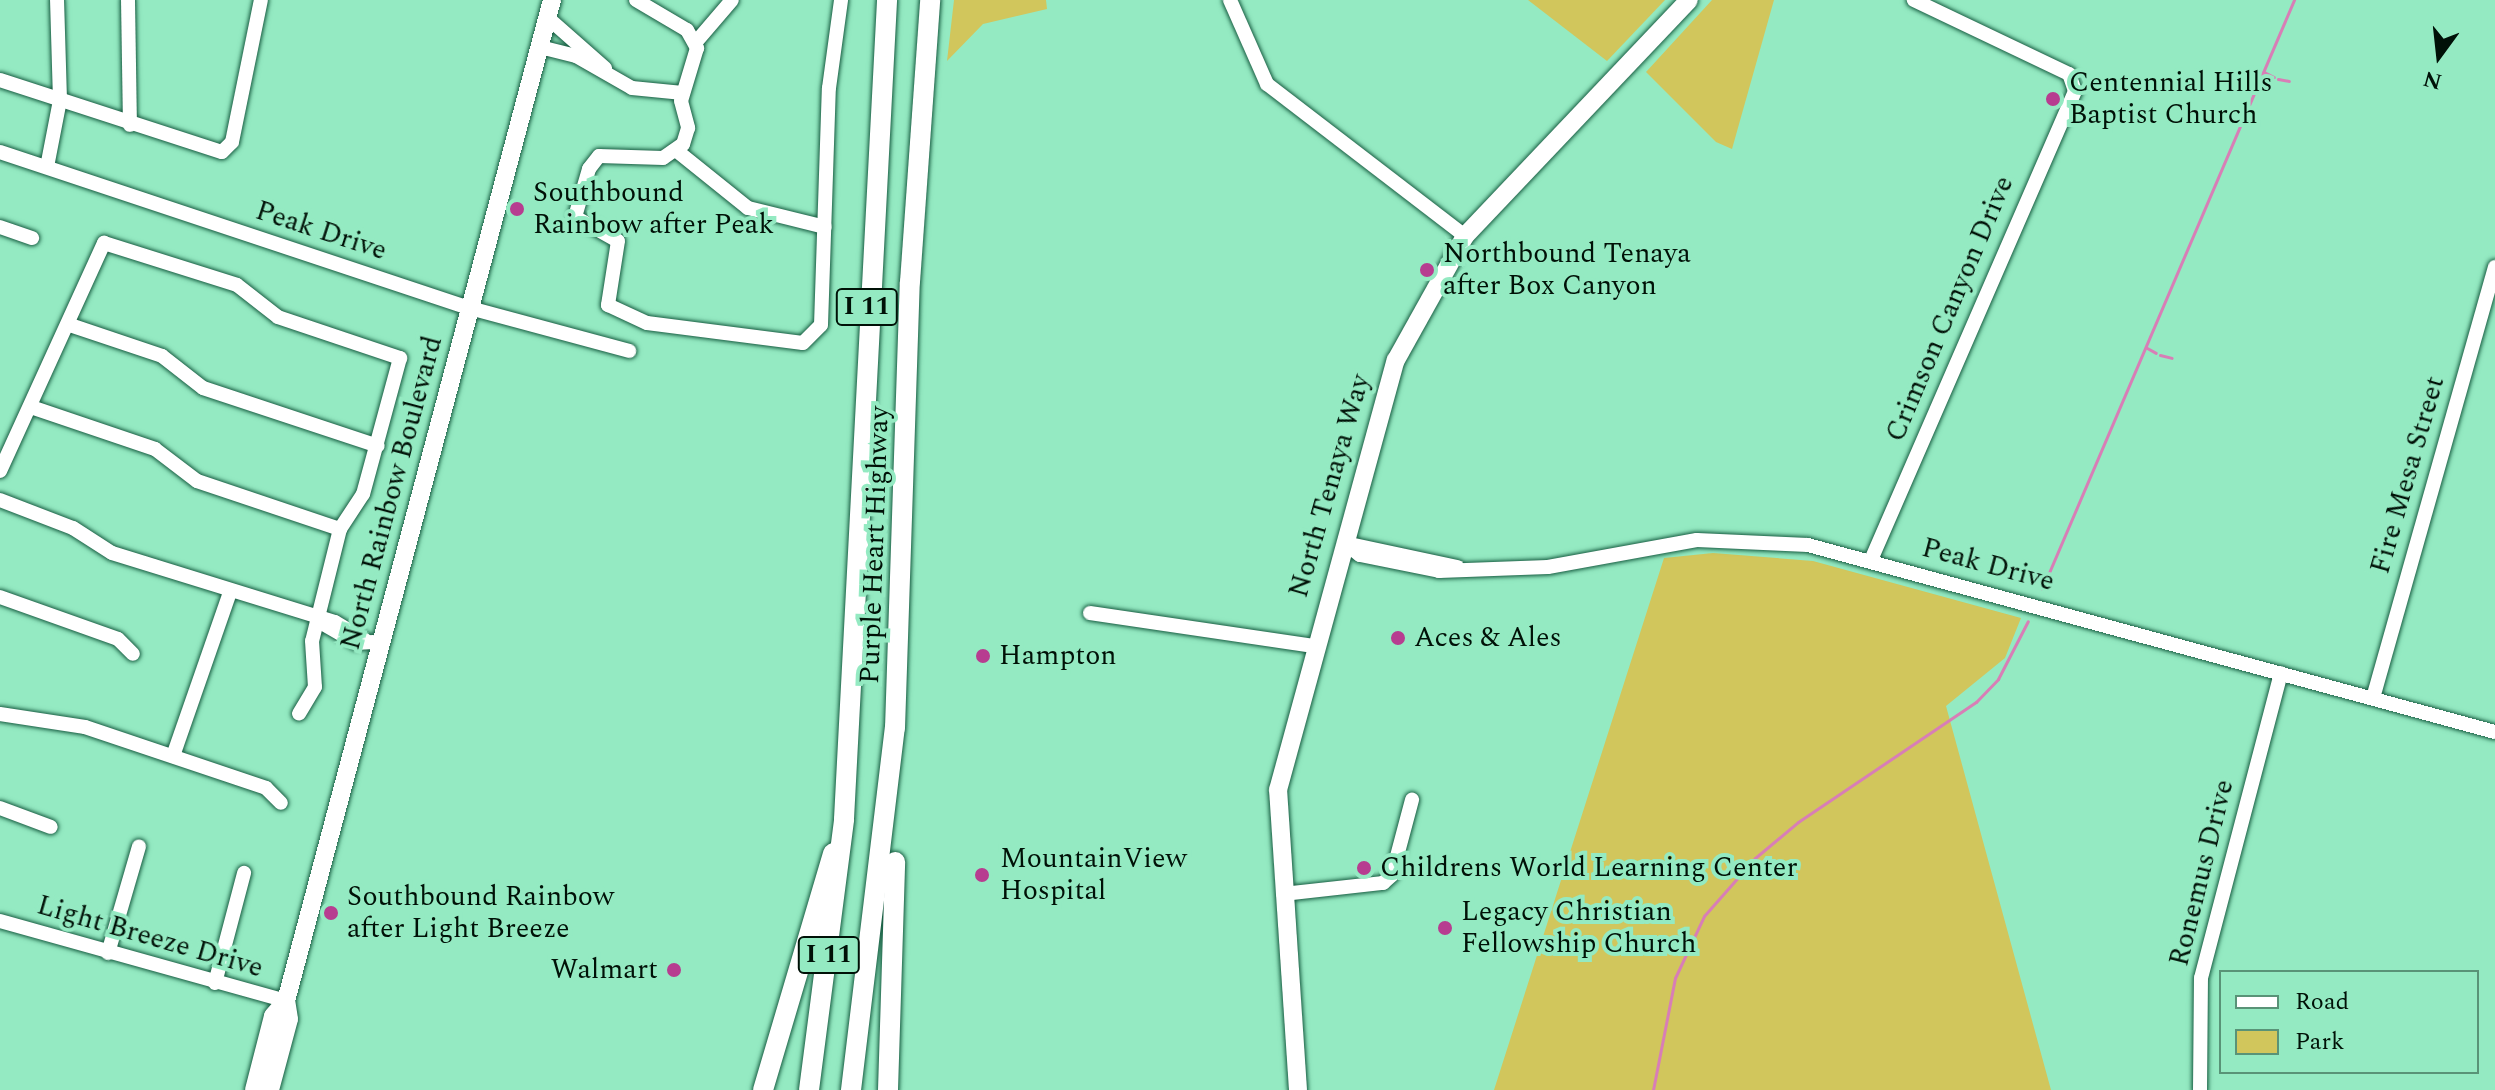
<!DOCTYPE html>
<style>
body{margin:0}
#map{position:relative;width:2495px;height:1090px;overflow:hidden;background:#94eac2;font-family:Spectral,serif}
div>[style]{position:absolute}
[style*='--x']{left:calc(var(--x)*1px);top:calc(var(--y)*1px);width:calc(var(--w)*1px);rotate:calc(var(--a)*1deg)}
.green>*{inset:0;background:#d1c65c}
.stream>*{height:3px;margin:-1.5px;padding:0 1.5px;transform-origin:1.5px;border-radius:1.5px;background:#d87eb6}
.roads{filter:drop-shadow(0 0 2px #185d42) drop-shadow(0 0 2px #185d42)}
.minor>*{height:14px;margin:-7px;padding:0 7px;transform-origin:7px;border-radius:7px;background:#fff}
.major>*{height:18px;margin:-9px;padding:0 9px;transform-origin:9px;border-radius:9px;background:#fff}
.highway>*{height:20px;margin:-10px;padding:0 10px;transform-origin:10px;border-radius:10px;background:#fff}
.dots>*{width:22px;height:22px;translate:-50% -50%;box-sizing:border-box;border:4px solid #94eac2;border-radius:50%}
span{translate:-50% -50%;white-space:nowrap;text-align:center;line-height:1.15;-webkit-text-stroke:8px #94eac2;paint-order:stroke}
.shield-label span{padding:2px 6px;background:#94eac2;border:2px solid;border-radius:6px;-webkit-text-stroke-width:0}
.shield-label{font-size:26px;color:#001107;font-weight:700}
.poi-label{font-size:28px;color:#001107}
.left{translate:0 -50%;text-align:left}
.right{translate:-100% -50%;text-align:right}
.street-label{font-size:28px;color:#001107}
.legend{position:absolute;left:2219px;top:970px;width:260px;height:104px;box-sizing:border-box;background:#94eac2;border:2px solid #599377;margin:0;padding:10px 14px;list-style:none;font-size:24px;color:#001107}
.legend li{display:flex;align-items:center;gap:16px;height:40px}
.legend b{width:40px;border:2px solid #599377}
.north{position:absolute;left:2399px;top:16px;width:80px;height:80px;-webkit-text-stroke:6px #94eac2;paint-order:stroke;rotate:195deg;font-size:22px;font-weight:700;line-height:32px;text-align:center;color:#001107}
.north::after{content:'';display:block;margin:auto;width:28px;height:36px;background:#001107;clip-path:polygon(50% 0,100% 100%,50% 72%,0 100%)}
</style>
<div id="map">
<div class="green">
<div style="clip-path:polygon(954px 0,1046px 0,1047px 9px,983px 24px,947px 61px)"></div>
<div style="clip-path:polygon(1528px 0,1665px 0,1607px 61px)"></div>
<div style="clip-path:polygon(1712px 0,1774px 0,1732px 149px,1716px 142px,1646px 72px)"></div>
<div style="clip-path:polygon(1713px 553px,1813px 561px,2021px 618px,2005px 658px,1946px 706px,2051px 1090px,1494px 1090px,1664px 558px)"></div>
</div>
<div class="stream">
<div style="--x:2264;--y:72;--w:11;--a:27"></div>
<div style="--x:2278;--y:79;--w:11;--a:10"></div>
<div style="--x:2147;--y:348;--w:10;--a:29"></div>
<div style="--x:2160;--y:355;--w:12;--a:14"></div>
<div style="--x:2042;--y:589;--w:641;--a:-66.84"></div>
<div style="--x:1653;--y:1090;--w:114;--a:-78.9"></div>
<div style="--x:1675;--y:978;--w:68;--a:-64.9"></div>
<div style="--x:1704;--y:916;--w:77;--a:-48.7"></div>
<div style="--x:1755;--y:858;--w:56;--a:-39.9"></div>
<div style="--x:1798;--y:822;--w:215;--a:-34"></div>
<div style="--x:1976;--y:702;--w:32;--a:-46"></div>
<div style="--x:1998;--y:679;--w:65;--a:-62.7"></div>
</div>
<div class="roads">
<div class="minor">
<div style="--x:128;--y:0;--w:125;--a:89.1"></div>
<div style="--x:636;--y:0;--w:59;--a:30.5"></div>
<div style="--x:687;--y:30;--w:21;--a:61"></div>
<div style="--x:697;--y:48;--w:55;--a:106.8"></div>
<div style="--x:681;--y:101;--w:28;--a:75"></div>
<div style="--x:688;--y:128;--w:17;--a:107"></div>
<div style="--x:683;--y:144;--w:24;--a:145"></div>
<div style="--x:663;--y:158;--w:64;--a:-178.2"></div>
<div style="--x:599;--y:156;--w:16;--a:128"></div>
<div style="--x:589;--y:169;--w:50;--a:106.3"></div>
<div style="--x:575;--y:217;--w:49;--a:29.2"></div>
<div style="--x:618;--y:241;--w:65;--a:98.9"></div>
<div style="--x:608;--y:305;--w:43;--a:24.8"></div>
<div style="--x:647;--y:323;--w:157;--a:7.3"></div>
<div style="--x:803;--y:343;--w:25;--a:-45"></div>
<div style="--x:821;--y:325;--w:237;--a:-88.1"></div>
<div style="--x:829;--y:88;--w:89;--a:-82.2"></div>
<div style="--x:1230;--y:0;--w:92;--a:66.2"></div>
<div style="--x:1267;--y:84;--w:250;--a:37.5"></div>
<div style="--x:548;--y:18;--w:76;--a:41.3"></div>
<div style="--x:696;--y:42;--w:55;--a:-49.4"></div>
<div style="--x:540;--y:47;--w:37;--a:14"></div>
<div style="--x:576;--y:56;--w:64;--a:29.7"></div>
<div style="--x:632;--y:88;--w:51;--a:5.6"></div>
<div style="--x:0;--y:80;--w:233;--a:18"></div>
<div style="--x:222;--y:152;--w:14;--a:-45"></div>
<div style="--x:232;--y:142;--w:145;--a:-78.5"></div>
<div style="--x:677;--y:151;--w:91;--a:38.8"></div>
<div style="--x:748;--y:208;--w:79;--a:13.9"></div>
<div style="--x:0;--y:152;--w:495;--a:18.4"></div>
<div style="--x:470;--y:308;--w:165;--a:15.1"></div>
<div style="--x:47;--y:167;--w:68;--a:-79"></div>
<div style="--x:60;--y:100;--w:100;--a:-91.7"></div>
<div style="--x:0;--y:227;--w:34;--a:19"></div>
<div style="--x:70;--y:325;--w:97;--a:18.6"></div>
<div style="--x:162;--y:356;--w:52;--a:38"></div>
<div style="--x:203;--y:388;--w:184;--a:18.3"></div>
<div style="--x:31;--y:407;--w:131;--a:18.7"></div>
<div style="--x:155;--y:449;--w:53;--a:37.3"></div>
<div style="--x:197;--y:481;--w:151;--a:18.6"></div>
<div style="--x:0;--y:471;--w:251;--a:-65.5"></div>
<div style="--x:104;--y:243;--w:139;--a:17.5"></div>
<div style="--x:237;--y:285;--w:52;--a:38"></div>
<div style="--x:278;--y:317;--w:129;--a:18.6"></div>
<div style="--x:400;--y:358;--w:141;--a:105.2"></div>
<div style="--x:363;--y:494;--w:42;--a:123.3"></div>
<div style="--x:340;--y:529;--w:115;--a:104"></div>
<div style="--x:312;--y:641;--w:46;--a:86.3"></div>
<div style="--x:315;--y:687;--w:31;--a:121"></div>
<div style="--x:0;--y:500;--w:78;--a:21"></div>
<div style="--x:73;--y:528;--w:46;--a:32.7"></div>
<div style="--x:112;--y:553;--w:233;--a:17.2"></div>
<div style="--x:335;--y:622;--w:35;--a:31"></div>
<div style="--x:1345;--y:543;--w:19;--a:39"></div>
<div style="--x:1360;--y:555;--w:81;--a:11.4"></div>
<div style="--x:1439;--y:571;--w:109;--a:-2.1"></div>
<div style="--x:1548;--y:567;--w:151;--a:-10.3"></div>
<div style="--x:1697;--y:540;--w:111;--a:2.6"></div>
<div style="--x:1808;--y:545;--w:712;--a:15.23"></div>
<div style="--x:1345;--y:543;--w:115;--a:12.1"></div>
<div style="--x:1871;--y:560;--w:511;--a:-66.49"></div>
<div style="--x:2075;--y:91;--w:18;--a:-109"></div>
<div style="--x:2069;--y:74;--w:172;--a:-154.5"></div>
<div style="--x:0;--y:597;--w:125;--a:19.6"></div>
<div style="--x:118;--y:639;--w:21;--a:45"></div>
<div style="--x:1090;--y:613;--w:226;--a:8.4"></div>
<div style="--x:325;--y:625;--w:36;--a:30"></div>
<div style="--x:356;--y:643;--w:17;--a:-3"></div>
<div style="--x:2373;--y:698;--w:448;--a:-74.2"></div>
<div style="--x:0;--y:714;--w:86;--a:8.7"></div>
<div style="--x:85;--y:727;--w:191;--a:18.6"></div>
<div style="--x:266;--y:788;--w:21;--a:45"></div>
<div style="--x:173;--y:756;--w:174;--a:-70.8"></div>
<div style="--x:0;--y:808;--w:54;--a:20.4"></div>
<div style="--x:1283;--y:894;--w:101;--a:-6.3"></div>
<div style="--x:1383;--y:883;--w:12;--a:-42"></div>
<div style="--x:1392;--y:875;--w:78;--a:-75.1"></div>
<div style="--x:0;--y:921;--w:297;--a:15.6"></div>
<div style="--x:108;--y:953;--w:111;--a:-73.8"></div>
<div style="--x:215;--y:983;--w:114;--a:-75.2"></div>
<div style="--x:2200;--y:1090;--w:112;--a:-89.5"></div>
<div style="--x:2201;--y:978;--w:315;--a:-75.3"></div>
</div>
<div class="major">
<div style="--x:254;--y:1090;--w:76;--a:-75.6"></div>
<div style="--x:273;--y:1016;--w:20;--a:-49"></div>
<div style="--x:270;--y:1090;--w:73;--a:-75"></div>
<div style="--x:289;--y:1019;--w:18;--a:-99"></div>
<div style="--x:286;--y:1001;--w:1036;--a:-75.12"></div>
<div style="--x:1298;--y:1090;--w:301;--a:-93.8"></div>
<div style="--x:1278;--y:790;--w:446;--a:-74.7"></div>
<div style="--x:1396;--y:360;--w:142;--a:-60.9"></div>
<div style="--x:1465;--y:236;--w:325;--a:-46.5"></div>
</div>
<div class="highway">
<div style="--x:763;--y:1090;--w:247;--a:-73.5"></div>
<div style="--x:809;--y:1090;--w:273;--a:-82.6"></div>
<div style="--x:844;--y:819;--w:820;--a:-86.99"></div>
<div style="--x:851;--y:1090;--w:365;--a:-83.1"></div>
<div style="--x:895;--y:728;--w:446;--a:-88.1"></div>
<div style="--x:910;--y:282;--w:283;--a:-85.9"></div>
<div style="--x:888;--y:1090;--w:228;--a:-88.2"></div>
</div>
</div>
<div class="dots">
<div style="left:2053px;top:99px;background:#b73d90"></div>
<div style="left:517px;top:209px;background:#b73d90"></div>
<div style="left:1427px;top:270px;background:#b73d90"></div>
<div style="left:1398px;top:638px;background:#b73d90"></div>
<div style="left:983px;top:656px;background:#b73d90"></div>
<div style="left:1364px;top:868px;background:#b73d90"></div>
<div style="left:982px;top:875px;background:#b73d90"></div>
<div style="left:331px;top:913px;background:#b73d90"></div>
<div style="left:1445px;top:928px;background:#b73d90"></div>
<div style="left:674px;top:970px;background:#b73d90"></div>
</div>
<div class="shield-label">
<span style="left:867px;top:307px">I 11</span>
<span style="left:829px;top:955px">I 11</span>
</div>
<div class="poi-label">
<span class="left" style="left:2069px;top:99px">Centennial Hills<br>Baptist Church</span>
<span class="left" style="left:533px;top:209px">Southbound<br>Rainbow after Peak</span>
<span class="left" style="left:1443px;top:270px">Northbound Tenaya<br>after Box Canyon</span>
<span class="left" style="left:1414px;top:638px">Aces &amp; Ales</span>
<span class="left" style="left:999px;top:656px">Hampton</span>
<span class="left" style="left:1000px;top:875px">MountainView<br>Hospital</span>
<span class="left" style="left:1380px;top:868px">Childrens World Learning Center</span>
<span class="left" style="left:347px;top:913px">Southbound Rainbow<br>after Light Breeze</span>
<span class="left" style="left:1461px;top:928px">Legacy Christian<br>Fellowship Church</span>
<span class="right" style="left:658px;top:970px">Walmart</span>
</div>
<div class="street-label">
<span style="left:321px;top:231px;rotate:18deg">Peak Drive</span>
<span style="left:1950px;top:309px;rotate:-67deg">Crimson Canyon Drive</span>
<span style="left:2408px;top:475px;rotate:-74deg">Fire Mesa Street</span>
<span style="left:1330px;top:486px;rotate:-74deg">North Tenaya Way</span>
<span style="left:392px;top:493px;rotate:-75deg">North Rainbow Boulevard</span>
<span style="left:875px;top:545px;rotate:-88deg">Purple Heart Highway</span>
<span style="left:1988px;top:565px;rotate:15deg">Peak Drive</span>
<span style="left:2202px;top:873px;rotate:-76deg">Ronemus Drive</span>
<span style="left:150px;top:937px;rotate:16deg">Light Breeze Drive</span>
</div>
<ul class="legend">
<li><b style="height:10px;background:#fff"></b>Road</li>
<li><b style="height:22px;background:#d1c65c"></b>Park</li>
</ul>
<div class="north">N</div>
</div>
